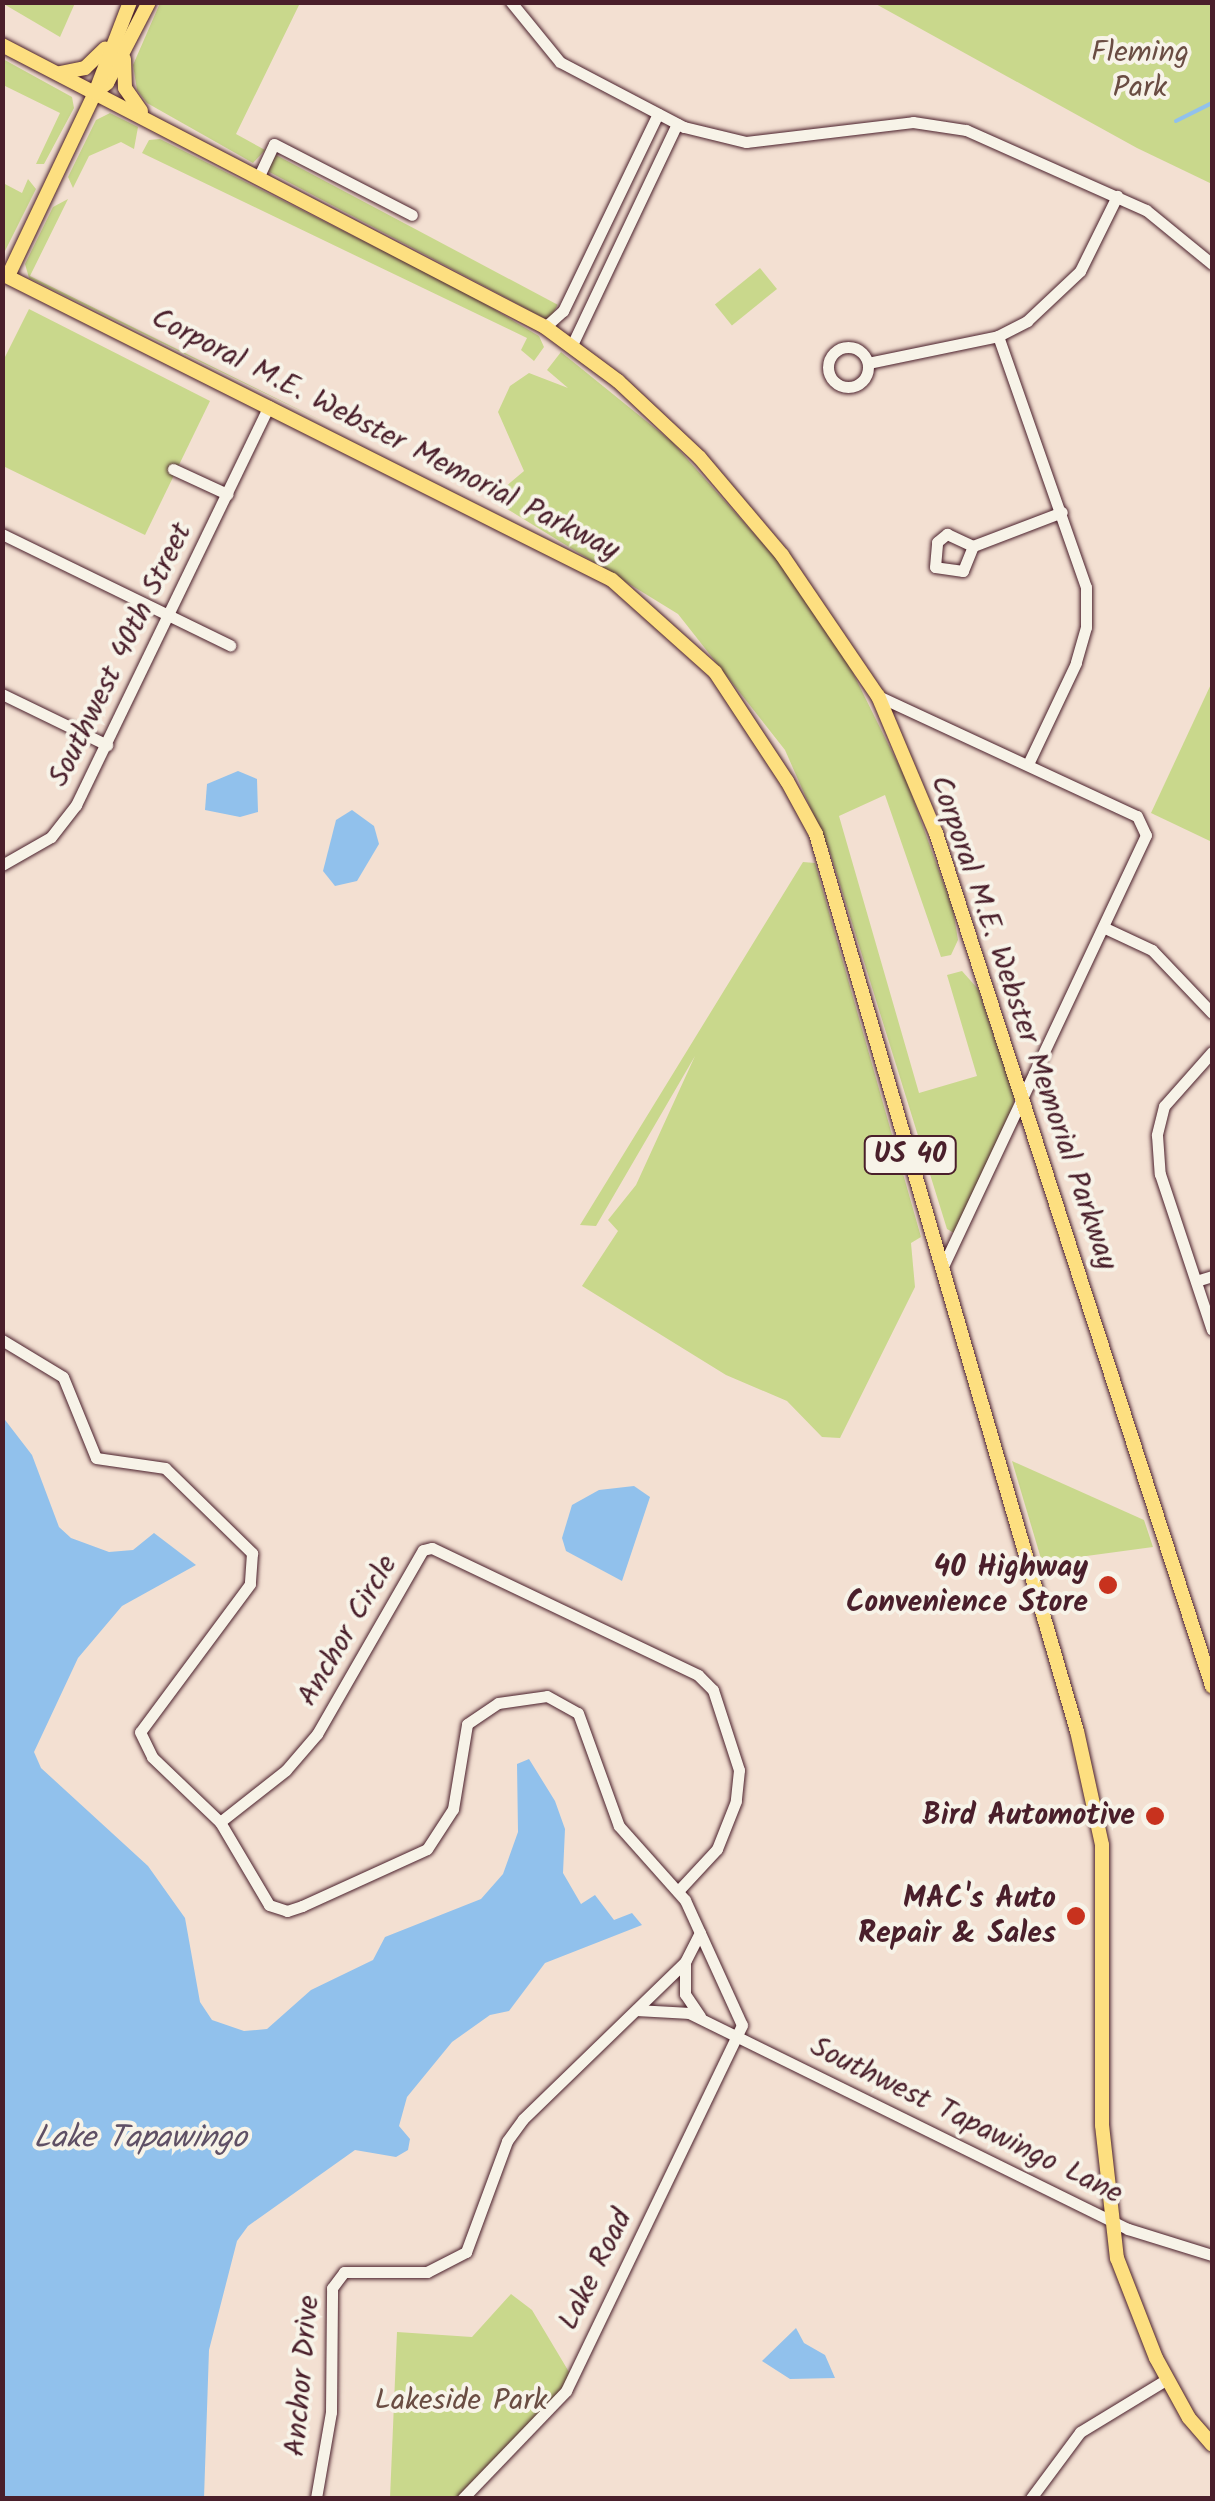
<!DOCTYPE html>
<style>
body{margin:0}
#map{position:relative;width:1215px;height:2501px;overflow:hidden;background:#f3e0d2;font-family:Kalam,sans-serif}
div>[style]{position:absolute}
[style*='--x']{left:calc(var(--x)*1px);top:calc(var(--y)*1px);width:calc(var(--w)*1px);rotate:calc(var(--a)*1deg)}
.green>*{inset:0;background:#c9d88c;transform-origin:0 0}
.water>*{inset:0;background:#91c1ec}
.stream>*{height:4px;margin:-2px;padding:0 2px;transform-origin:2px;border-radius:2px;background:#91c1ec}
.roads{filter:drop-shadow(0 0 2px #4a1f2b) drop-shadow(0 0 2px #4a1f2b)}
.minor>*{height:11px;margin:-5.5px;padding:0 5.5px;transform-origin:5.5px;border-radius:5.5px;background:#f7f3e8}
.minor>.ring{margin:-5.5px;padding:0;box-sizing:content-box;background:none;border:11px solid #f7f3e8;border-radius:50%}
.major>*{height:14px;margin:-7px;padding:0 7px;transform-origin:7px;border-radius:7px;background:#fddf80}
.dots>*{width:28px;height:28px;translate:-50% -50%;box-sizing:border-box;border:5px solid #f7f3e8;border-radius:50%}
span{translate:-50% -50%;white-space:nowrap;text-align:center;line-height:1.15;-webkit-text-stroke:8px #f7f3e8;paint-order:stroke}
.shield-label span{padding:2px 8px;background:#f7f3e8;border:2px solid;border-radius:8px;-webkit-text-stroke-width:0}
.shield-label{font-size:28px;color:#4a1f2b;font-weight:700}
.park-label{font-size:30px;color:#6a4d43}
.street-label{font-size:30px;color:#4a1f2b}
.poi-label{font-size:30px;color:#4a1f2b;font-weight:700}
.right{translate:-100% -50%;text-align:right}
.water-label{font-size:32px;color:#5f5065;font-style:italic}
.frame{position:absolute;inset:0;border:5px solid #4a1f2b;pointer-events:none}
</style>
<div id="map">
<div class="green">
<div style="clip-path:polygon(2px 3px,3px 2px,75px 3px,60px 37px)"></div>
<div style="clip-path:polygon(160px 3px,300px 3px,236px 134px,265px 150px,253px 163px,147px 103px,137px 90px,133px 65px)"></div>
<div style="clip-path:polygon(874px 3px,1212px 3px,1212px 184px,1137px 148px)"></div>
<div style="clip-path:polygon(3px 59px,72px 97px,74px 108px,44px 164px,36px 164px,60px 113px,3px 85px)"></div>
<div style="clip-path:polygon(110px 113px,138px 127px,134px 149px,121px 142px,89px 156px,73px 188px,68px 177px,96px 120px)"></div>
<div style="clip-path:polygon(160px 139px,463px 291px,539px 336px,544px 347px,534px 361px,521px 350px,527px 338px,142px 153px,149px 140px)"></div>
<div style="left:276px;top:155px;width:319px;height:18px;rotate:28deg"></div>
<div style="clip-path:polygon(28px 179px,36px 189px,3px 255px,3px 183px,22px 193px)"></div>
<div style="clip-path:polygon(68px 199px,30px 276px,334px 427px,29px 278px,25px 264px,53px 207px)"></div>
<div style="left:760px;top:268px;width:27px;height:58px;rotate:51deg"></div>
<div style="clip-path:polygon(29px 309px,210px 401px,145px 535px,3px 466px,2px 363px)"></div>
<div style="clip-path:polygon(561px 352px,672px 442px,788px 572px,845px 657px,907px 782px,953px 910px,958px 940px,951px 955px,941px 957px,885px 795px,839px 816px,919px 1093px,977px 1076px,947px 975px,962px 971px,978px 989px,1014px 1096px,1013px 1112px,954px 1233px,947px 1229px,830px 852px,785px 750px,678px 614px,491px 499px,524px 471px,498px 412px,510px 386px,529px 373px,568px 388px,547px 370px)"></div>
<div style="clip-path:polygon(1212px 682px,1212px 842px,1151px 813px)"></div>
<div style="clip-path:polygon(803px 862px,815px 863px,921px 1237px,911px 1243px,915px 1287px,840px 1438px,822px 1437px,787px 1401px,726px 1375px,582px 1286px,618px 1231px,608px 1220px,636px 1185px,695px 1056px,596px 1226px,580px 1225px)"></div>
<div style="clip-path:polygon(1012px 1461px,1144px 1520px,1153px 1547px,1042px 1562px)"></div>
<div style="clip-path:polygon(511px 2294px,532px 2310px,572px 2377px,465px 2498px,390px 2498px,397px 2332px,472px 2337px)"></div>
</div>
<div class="water">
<div style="clip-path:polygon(238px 771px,257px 779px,258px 812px,240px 817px,205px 810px,207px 784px)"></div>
<div style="clip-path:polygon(352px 810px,374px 826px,379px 844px,357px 881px,335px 886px,323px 871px,336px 820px)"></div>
<div style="clip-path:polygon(2px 1416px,32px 1455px,59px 1527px,71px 1538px,109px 1552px,133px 1550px,154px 1533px,196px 1565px,122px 1606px,78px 1658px,34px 1752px,41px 1768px,148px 1866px,185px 1918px,200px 2002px,212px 2020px,244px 2031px,267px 2029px,311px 1990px,373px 1960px,385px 1937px,481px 1899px,503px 1874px,518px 1832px,517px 1764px,529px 1759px,555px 1801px,565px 1829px,563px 1873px,581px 1904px,595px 1895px,614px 1920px,632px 1913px,642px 1925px,545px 1963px,509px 2011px,490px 2015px,452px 2042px,407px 2097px,399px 2126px,410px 2139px,408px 2150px,396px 2157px,355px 2150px,248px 2226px,237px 2241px,209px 2350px,204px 2498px,3px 2498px)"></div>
<div style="clip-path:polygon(634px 1486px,650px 1497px,622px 1581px,566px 1551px,562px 1538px,572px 1505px,599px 1490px)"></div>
<div style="clip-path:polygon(796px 2328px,804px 2343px,825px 2355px,835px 2378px,790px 2379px,762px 2361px)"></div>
</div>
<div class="stream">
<div style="--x:1176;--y:121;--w:40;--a:-26.6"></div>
</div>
<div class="roads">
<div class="minor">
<div style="--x:511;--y:2;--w:77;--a:50.8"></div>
<div style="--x:560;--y:62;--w:140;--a:27.7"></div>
<div style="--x:684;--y:127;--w:64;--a:13.6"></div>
<div style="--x:746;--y:142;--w:168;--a:-6.8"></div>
<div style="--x:913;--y:122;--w:54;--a:8.6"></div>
<div style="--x:966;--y:130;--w:197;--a:24"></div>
<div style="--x:1146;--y:210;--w:85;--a:39.3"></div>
<div style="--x:259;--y:176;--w:35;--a:-65"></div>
<div style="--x:274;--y:144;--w:155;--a:27.2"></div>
<div style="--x:545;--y:327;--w:24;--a:-42"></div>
<div style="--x:563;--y:311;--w:219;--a:-64.3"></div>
<div style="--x:998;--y:336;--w:266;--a:70.7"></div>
<div style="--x:1086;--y:587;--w:40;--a:90"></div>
<div style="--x:1086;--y:627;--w:37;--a:106"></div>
<div style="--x:1076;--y:663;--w:112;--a:115.4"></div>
<div style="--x:572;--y:345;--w:245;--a:-64.6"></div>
<div class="ring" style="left:828px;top:347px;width:29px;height:29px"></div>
<div style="--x:868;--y:363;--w:133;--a:-11.7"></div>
<div style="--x:998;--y:336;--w:33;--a:-27"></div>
<div style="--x:1027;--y:321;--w:73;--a:-43.3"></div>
<div style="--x:1080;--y:271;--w:84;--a:-63.7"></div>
<div style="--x:173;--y:469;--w:60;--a:24.8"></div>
<div style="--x:2;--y:534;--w:254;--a:26"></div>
<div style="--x:973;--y:546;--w:27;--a:112"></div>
<div style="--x:963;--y:571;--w:28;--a:-172"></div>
<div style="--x:935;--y:567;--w:25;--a:-85"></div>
<div style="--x:937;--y:542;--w:13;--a:-39"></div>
<div style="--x:947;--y:534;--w:29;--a:25"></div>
<div style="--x:973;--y:546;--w:95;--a:-20.9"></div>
<div style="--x:2;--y:694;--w:117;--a:25.9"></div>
<div style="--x:878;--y:696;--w:285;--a:24.9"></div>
<div style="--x:1137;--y:816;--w:21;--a:65"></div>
<div style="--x:1146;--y:835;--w:476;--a:115.2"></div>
<div style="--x:2;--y:865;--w:56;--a:-29.7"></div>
<div style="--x:51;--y:837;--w:41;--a:-52"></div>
<div style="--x:76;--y:805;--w:443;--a:-64.2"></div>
<div style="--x:1105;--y:928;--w:52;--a:25.1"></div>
<div style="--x:1152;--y:950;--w:87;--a:46.4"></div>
<div style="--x:1212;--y:1052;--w:72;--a:131.6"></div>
<div style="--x:1164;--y:1106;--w:30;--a:104"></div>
<div style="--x:1157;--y:1135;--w:39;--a:86"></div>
<div style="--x:1160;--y:1174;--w:164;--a:71.6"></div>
<div style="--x:1196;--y:1281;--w:17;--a:-17"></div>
<div style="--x:2;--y:1340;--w:71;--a:31.2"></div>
<div style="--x:63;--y:1377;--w:87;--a:67.8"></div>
<div style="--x:96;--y:1458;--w:70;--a:8.2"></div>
<div style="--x:165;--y:1468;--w:122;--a:44.3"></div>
<div style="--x:252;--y:1553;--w:31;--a:94"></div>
<div style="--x:250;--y:1584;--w:184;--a:126.6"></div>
<div style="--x:140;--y:1732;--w:28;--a:64"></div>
<div style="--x:152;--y:1757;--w:94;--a:43.7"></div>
<div style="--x:220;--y:1822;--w:96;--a:59.4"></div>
<div style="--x:269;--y:1905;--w:19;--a:18"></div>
<div style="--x:287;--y:1911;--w:16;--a:-18"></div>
<div style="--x:302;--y:1906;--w:137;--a:-24.5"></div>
<div style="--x:427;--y:1849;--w:48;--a:-57"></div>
<div style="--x:453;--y:1809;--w:86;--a:-80.6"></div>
<div style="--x:467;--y:1724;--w:37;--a:-34"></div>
<div style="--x:498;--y:1703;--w:49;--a:-8.1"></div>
<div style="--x:547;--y:1696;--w:35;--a:29"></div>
<div style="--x:578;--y:1713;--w:120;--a:70.1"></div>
<div style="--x:619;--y:1826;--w:99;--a:48.3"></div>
<div style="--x:685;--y:1900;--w:137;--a:65.5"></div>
<div style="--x:742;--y:2025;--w:406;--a:115.7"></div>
<div style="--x:566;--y:2391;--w:149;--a:133.9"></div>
<div style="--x:220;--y:1822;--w:84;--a:-38.2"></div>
<div style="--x:286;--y:1770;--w:48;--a:-49.3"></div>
<div style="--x:317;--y:1734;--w:212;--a:-60.1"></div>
<div style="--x:423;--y:1550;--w:9;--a:-13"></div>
<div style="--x:432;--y:1548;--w:295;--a:25.5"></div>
<div style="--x:698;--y:1675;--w:21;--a:45"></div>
<div style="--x:713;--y:1690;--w:84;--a:72"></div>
<div style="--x:739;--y:1770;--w:31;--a:96"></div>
<div style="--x:736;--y:1801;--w:52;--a:111.6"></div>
<div style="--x:717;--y:1849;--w:56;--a:132.8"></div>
<div style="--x:685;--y:1964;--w:30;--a:90"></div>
<div style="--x:685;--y:1994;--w:27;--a:56"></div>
<div style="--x:637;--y:2010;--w:52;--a:3.3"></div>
<div style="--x:689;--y:2013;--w:489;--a:26.2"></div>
<div style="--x:1128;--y:2229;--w:88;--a:17.2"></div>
<div style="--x:316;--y:2498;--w:87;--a:-80.1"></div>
<div style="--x:331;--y:2412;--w:124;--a:-89.5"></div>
<div style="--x:332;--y:2288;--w:20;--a:-53"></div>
<div style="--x:344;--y:2272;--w:83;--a:0"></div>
<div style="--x:427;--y:2272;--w:44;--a:-27.1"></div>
<div style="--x:466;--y:2252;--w:118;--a:-69.7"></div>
<div style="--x:507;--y:2141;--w:27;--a:-54"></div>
<div style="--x:523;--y:2119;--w:226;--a:-44.1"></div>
<div style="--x:685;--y:1962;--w:33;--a:-63"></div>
<div style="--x:1031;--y:2498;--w:82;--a:-53.4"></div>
<div style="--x:1080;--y:2432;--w:102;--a:-31.3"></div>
</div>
<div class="major">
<div style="--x:2;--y:45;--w:612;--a:27.44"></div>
<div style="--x:545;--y:327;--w:91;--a:36.5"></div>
<div style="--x:618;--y:381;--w:112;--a:43.2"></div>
<div style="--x:700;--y:458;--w:127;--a:49.8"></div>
<div style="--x:782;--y:555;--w:171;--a:55.8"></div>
<div style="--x:878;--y:696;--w:149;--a:67.1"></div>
<div style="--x:936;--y:833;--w:897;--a:72.07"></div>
<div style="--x:124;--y:59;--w:29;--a:88"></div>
<div style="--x:125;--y:88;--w:28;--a:55"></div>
<div style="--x:60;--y:73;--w:25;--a:-11"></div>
<div style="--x:85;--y:68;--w:28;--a:-44"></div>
<div style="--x:95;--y:93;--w:16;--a:-40"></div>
<div style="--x:107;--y:83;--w:91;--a:-62.6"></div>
<div style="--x:2;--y:274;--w:682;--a:26.64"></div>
<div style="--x:612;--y:580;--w:138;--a:41.8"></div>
<div style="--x:715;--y:672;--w:131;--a:56.6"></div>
<div style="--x:787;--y:781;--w:60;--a:61.3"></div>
<div style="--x:816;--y:834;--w:934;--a:73.78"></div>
<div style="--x:1077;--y:1731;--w:117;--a:77.6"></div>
<div style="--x:1102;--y:1845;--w:280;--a:90"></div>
<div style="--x:1102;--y:2125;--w:134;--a:83.6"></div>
<div style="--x:1117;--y:2258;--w:107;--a:68.7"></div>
<div style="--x:1156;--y:2358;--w:68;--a:61.2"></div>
<div style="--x:1189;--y:2418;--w:35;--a:49"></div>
<div style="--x:8;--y:276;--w:203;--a:-64.6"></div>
<div style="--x:95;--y:93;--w:97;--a:-69"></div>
</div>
</div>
<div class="dots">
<div style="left:1108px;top:1585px;background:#c8321e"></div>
<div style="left:1155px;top:1816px;background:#c8321e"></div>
<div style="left:1076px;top:1916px;background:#c8321e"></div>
</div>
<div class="shield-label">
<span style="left:910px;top:1155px">US 40</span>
</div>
<div class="park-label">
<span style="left:1140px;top:70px">Fleming<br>Park</span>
<span style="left:461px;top:2401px">Lakeside Park</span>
</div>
<div class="street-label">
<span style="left:385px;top:435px;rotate:27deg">Corporal M.E. Webster Memorial Parkway</span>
<span style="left:121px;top:655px;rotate:-64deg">Southwest 40th Street</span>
<span style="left:1023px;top:1023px;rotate:71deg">Corporal M.E. Webster Memorial Parkway</span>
<span style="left:348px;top:1631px;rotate:-60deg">Anchor Circle</span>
<span style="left:966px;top:2121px;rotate:26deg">Southwest Tapawingo Lane</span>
<span style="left:596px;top:2270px;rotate:-64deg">Lake Road</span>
<span style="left:303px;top:2376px;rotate:-85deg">Anchor Drive</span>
</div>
<div class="poi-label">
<span class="right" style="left:1088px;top:1585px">40 Highway<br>Convenience Store</span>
<span class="right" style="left:1135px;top:1816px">Bird Automotive</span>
<span class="right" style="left:1056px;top:1916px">MAC's Auto<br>Repair &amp; Sales</span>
</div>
<div class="water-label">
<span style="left:140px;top:2139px">Lake Tapawingo</span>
</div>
<div class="frame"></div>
</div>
